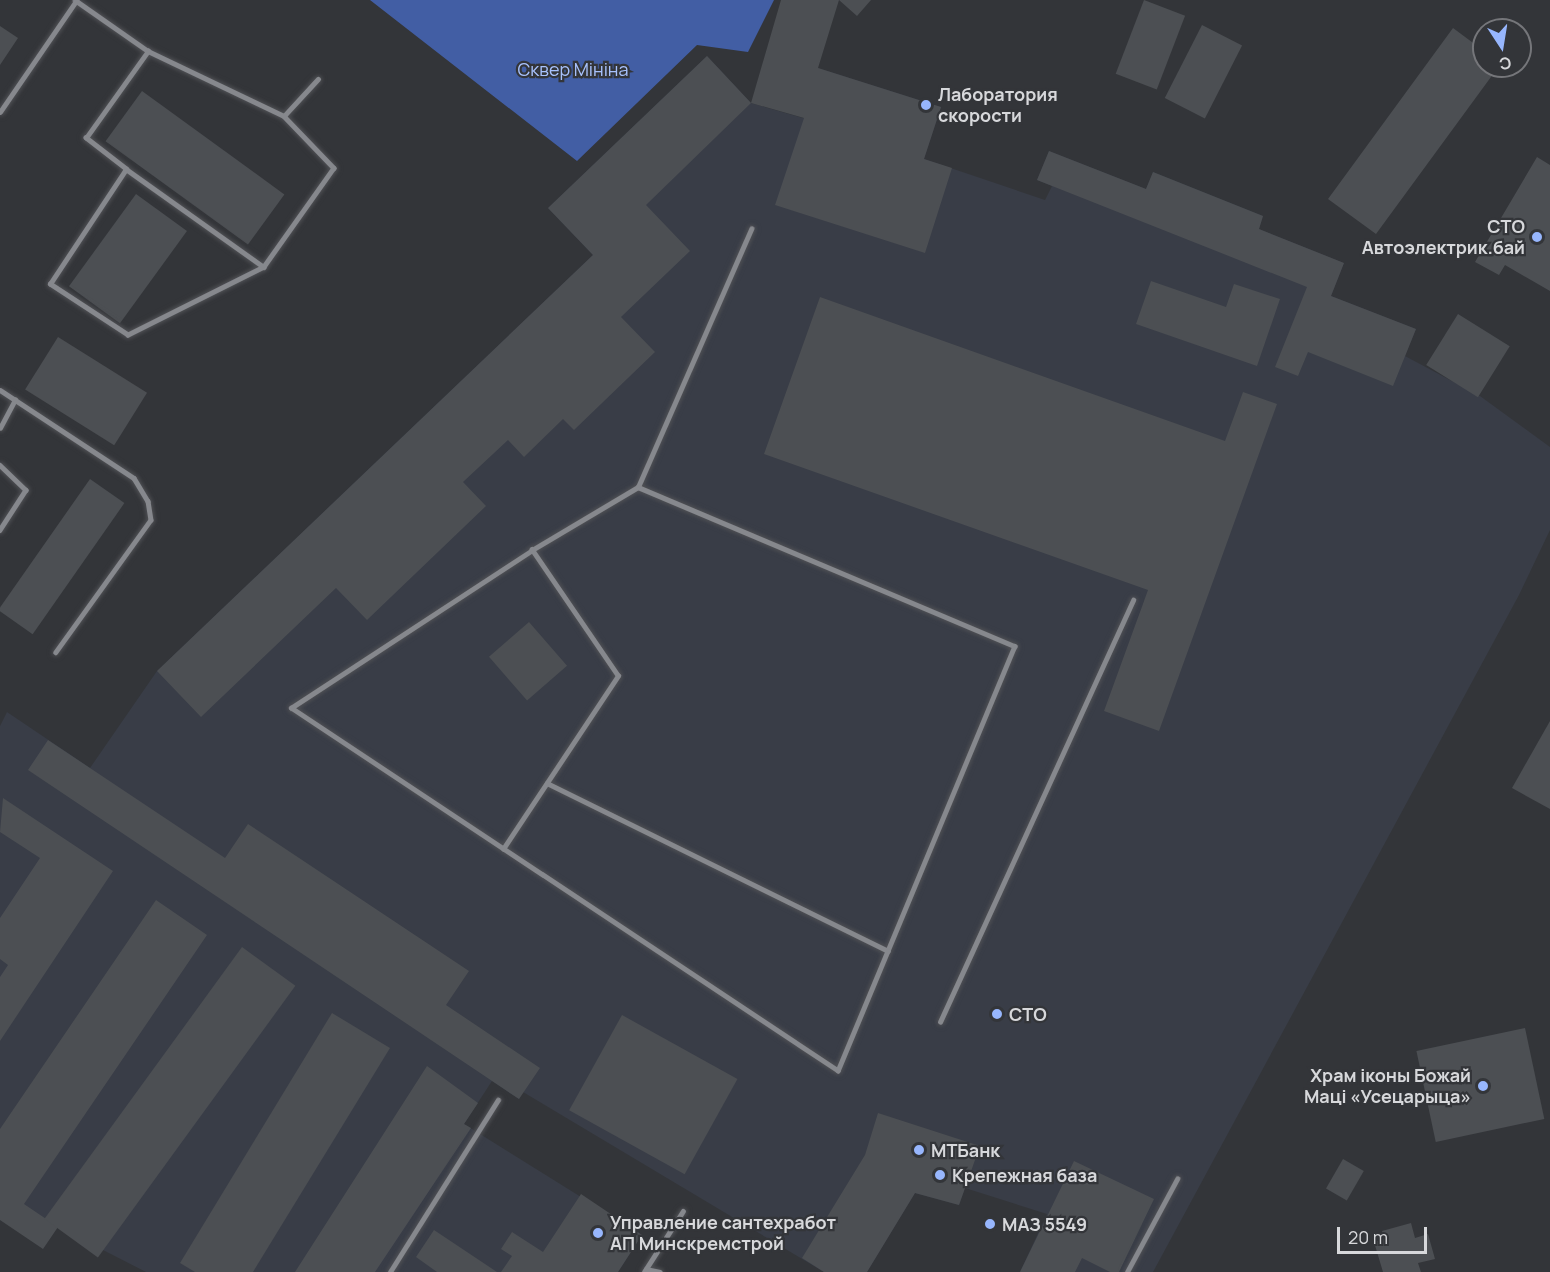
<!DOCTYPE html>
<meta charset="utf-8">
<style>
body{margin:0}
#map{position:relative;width:1550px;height:1272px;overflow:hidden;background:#333539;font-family:Manrope,sans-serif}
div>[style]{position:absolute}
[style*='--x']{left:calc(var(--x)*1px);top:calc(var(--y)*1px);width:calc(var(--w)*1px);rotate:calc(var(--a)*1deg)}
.built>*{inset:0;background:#393d47}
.forest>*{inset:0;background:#425ea4}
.building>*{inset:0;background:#4c4f53;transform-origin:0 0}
.roads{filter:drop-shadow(0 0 2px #505155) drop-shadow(0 0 2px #505155)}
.service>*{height:4.5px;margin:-2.25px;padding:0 2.25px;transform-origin:2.25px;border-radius:2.25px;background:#86888d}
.dots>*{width:16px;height:16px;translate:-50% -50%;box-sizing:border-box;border:3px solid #333539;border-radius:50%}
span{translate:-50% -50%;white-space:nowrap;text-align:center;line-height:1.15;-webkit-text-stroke:4.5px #333539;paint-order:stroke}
.park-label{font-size:18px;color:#a8c2fd}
.poi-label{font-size:18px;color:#d7d8db;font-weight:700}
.left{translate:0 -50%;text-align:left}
.right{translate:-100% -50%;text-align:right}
.north{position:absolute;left:1472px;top:18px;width:60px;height:60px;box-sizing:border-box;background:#333539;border:2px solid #75767a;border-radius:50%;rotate:168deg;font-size:16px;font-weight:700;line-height:24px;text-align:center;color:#d7d8db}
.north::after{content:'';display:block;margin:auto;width:21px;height:27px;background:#97b6fd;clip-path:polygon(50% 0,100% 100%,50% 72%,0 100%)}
.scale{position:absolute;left:1337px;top:1227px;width:90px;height:27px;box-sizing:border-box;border:3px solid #d7d8db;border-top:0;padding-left:8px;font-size:18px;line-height:21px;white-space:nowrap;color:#d7d8db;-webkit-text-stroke:4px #333539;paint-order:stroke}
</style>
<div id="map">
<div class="built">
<div style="clip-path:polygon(707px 56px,751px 103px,803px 118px,818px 68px,941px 107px,924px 159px,1045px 200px,1052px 186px,1037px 180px,1049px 151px,1146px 189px,1153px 172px,1263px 216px,1259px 229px,1344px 263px,1331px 296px,1416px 329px,1405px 356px,1480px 396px,1550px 447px,1550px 530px,1519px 595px,1153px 1272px,1020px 1272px,1047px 1214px,965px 1188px,959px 1205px,915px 1193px,867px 1272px,824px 1272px,523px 1092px,519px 1099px,492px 1081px,464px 1124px,642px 1235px,618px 1272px,146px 1272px,58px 1227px,0 1220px,0 726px,7px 712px,90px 768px,157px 671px,593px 255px,548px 208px)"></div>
</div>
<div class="forest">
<div style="clip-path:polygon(370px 0,774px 0,748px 52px,697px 45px,577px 161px)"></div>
</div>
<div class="building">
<div style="clip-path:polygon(781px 0,871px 0,857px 16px,839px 0,818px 68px,941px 107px,924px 159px,952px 168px,925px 253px,775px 205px,804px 118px,751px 103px,646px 205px,690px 251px,621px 317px,655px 352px,574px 430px,563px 419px,524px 457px,508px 440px,463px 482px,486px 506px,367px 620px,336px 588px,201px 717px,157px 671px,593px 255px,548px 208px,707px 56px,751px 103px)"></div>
<div style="left:1144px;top:0;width:44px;height:79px;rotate:21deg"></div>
<div style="left:1202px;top:25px;width:45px;height:82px;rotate:27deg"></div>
<div style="clip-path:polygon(0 26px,18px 38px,0 65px)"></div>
<div style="clip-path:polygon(1453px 28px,1484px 51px,1484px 66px,1499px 66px,1376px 234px,1328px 199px)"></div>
<div style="left:142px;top:91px;width:176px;height:62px;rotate:36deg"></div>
<div style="clip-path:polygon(1049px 151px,1146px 189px,1153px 172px,1263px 216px,1259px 229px,1344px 263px,1331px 296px,1416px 329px,1393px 386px,1308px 352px,1298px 376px,1275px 367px,1307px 287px,1037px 180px)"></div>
<div style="clip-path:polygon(1537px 157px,1550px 165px,1550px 291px,1505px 265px,1499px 275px,1475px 262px)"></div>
<div style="left:136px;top:194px;width:63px;height:114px;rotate:36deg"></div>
<div style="clip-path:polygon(1151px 281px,1226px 307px,1234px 284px,1280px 299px,1257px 366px,1136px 324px)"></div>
<div style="clip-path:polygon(820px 297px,1225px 441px,1243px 392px,1277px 404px,1159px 731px,1104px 711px,1148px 590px,764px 454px)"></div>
<div style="left:1458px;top:314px;width:61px;height:60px;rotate:32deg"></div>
<div style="left:58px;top:337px;width:105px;height:62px;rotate:32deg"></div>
<div style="left:90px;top:479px;width:42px;height:160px;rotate:35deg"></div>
<div style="left:529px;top:622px;width:58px;height:53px;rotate:49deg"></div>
<div style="clip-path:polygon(1550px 721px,1550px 809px,1512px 788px)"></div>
<div style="clip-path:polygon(48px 740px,225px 858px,248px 824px,469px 971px,446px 1005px,540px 1068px,519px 1099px,28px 770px)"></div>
<div style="clip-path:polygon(3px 798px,113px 871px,0 1041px,0 977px,8px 965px,0 959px,0 918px,40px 858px,0 832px)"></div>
<div style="clip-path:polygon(156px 900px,207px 935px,24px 1204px,58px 1227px,43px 1249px,0 1220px,0 1129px)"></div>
<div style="left:242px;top:947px;width:66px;height:336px;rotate:36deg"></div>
<div style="clip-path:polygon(332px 1013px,390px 1048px,253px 1272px,195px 1272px,180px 1263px)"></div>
<div style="left:622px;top:1015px;width:132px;height:109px;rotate:29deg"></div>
<div style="left:1525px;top:1028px;width:93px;height:111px;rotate:78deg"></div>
<div style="clip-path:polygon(427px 1066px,478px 1103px,464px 1124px,471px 1128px,375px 1272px,295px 1272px)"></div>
<div style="clip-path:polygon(878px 1113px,980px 1146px,959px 1205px,915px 1193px,867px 1272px,824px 1272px,802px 1258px,865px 1155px)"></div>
<div style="left:1343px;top:1159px;width:24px;height:34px;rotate:30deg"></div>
<div style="clip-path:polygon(1074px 1161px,1154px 1199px,1119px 1272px,1110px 1272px,1082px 1258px,1075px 1272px,1020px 1272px)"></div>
<div style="clip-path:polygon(581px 1194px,642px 1235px,618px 1272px,501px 1272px,512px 1256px,501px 1249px,512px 1232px,543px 1252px)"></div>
<div style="clip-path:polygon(1411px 1223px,1415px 1238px,1428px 1234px,1435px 1259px,1418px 1263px,1421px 1272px,1383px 1272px,1374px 1242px,1384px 1239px,1382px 1231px)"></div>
<div style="clip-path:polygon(434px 1230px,497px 1272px,437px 1272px,416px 1257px)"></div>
</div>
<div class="roads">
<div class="service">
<div style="--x:75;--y:0;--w:89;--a:34.9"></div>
<div style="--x:148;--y:51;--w:151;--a:25.5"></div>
<div style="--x:284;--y:116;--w:72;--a:46.1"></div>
<div style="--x:334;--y:168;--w:121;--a:125.3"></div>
<div style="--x:264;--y:267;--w:152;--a:153.4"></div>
<div style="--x:128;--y:335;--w:93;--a:-146.8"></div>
<div style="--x:50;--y:284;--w:138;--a:-56.5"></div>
<div style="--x:126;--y:169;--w:51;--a:-142.2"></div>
<div style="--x:86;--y:138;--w:107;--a:-54.5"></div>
<div style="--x:0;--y:112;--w:135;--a:-55.6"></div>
<div style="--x:284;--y:116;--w:50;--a:-47.4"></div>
<div style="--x:126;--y:169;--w:169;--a:35.4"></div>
<div style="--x:0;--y:390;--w:160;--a:33.3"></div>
<div style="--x:134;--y:478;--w:27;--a:59"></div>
<div style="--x:148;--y:501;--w:19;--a:81"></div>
<div style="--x:151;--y:520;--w:163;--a:125.7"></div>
<div style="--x:0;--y:428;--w:32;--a:-62"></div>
<div style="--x:0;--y:465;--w:36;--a:44"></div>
<div style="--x:26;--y:490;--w:48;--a:123"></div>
<div style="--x:638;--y:487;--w:409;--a:22.9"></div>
<div style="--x:1015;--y:646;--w:460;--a:112.6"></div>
<div style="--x:838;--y:1071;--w:656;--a:-146.43"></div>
<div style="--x:291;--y:708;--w:288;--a:-33.2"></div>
<div style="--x:532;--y:550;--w:123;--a:-30.7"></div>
<div style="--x:638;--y:487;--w:282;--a:-66.3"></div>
<div style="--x:547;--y:783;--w:380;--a:26.2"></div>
<div style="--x:503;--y:849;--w:208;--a:-56.4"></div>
<div style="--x:618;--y:676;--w:153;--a:-124.3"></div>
<div style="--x:940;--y:1022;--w:464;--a:-65.4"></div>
<div style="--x:646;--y:1269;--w:14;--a:12"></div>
<div style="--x:390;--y:1272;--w:203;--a:-57.9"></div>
<div style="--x:644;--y:1272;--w:72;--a:-57.4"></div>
<div style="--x:1127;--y:1272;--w:106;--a:-61.7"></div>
</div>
</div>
<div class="dots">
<div style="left:926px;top:105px;background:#97b6fd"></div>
<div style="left:1537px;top:237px;background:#97b6fd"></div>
<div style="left:997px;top:1014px;background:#97b6fd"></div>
<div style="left:1483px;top:1086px;background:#97b6fd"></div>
<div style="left:919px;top:1150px;background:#97b6fd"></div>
<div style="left:940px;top:1175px;background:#97b6fd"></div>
<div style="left:990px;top:1224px;background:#97b6fd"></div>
<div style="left:598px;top:1233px;background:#97b6fd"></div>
</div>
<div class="park-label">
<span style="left:573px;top:69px">Сквер Мініна</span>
</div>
<div class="poi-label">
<span class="left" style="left:938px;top:105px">Лаборатория<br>скорости</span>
<span class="right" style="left:1525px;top:237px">СТО<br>Автоэлектрик.бай</span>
<span class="left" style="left:1009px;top:1014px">СТО</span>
<span class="right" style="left:1471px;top:1086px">Храм іконы Божай<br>Маці «Усецарыца»</span>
<span class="left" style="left:931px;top:1150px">МТБанк</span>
<span class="left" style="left:952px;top:1175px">Крепежная база</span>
<span class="left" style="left:610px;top:1233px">Управление сантехработ<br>АП Минскремстрой</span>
<span class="left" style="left:1002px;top:1224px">МАЗ 5549</span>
</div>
<div class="north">С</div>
<div class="scale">20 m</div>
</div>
